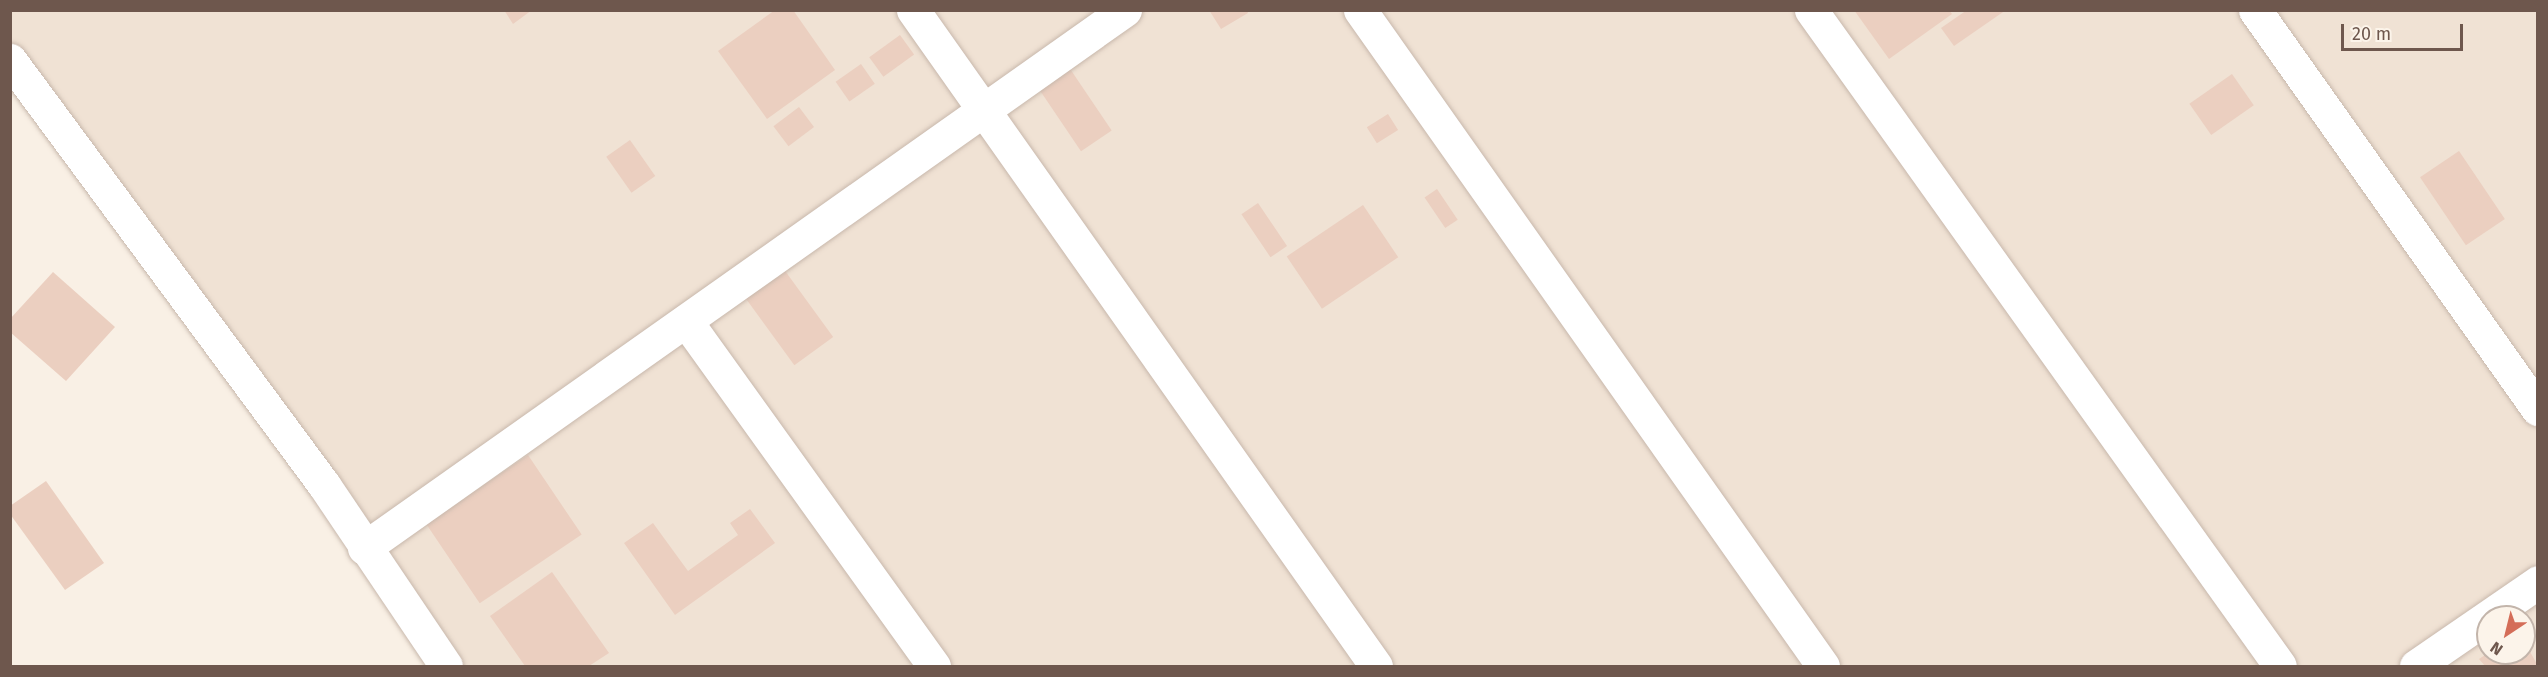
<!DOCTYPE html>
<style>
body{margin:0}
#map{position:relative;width:2548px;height:677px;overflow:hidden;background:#f9f0e5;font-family:"Fira Sans",sans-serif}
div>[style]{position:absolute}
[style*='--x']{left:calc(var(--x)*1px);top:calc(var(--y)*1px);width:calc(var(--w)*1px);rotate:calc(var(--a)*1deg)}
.residential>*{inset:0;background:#f0e2d4}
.building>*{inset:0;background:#ebcfc0;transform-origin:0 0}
.roads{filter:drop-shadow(0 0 2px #c8b8ac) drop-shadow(0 0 2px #c8b8ac)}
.minor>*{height:33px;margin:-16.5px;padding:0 16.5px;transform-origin:16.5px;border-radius:16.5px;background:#fff}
span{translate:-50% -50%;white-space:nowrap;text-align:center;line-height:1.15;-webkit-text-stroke:6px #fcf4ea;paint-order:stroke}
.frame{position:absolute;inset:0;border:12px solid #6e574d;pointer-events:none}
.north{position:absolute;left:2476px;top:605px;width:60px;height:60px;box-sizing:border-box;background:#fcf4ea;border:2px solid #c3b5ab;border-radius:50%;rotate:215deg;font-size:16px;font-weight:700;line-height:24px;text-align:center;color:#6e574d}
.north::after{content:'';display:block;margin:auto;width:21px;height:27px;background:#d46d58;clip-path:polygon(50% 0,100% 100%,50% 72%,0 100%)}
.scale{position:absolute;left:2341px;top:24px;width:122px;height:27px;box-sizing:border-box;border:3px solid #6e574d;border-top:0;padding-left:8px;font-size:18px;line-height:21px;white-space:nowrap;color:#6e574d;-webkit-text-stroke:4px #fcf4ea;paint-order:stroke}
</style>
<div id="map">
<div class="residential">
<div style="clip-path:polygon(evenodd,10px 11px,2537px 11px,2537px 666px,446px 666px,11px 60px,10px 11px,2488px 617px,2524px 617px,2524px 653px,2488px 653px,2488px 617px)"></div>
</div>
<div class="building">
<div style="clip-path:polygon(504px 10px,532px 10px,513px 24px)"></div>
<div style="clip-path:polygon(775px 10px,793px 10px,835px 70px,767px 119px,718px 51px)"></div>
<div style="clip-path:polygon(1209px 10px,1247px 10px,1248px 13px,1221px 29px)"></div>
<div style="clip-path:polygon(1854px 10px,1949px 10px,1952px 14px,1889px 59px)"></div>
<div style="clip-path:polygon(1967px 10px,2006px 10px,1954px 46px,1941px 28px)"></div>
<div style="left:900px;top:35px;width:24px;height:38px;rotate:54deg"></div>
<div style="left:1058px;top:51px;width:96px;height:37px;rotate:56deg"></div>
<div style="left:861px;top:64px;width:24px;height:31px;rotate:55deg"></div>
<div style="left:2232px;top:74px;width:38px;height:52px;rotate:55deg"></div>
<div style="left:799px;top:107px;width:25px;height:32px;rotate:53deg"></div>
<div style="left:1388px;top:114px;width:19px;height:25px;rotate:58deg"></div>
<div style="left:630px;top:140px;width:44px;height:29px;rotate:55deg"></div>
<div style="left:2459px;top:151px;width:82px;height:47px;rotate:56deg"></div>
<div style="left:1437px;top:189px;width:37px;height:15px;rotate:56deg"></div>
<div style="left:1258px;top:203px;width:52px;height:20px;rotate:56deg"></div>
<div style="left:1363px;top:205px;width:63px;height:92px;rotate:56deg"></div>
<div style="left:775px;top:257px;width:99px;height:48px;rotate:54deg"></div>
<div style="clip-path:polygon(53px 272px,115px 327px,66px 381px,10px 332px,10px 319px)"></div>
<div style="left:528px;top:455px;width:96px;height:123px;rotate:56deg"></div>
<div style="clip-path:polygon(46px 481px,104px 563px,65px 590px,10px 514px,10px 506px)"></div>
<div style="clip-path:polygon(750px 509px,775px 543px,675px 615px,624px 543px,653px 523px,688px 571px,738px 535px,730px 523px)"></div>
<div style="clip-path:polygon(552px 572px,609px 653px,589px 666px,525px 666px,490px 616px)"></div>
<div style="clip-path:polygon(2524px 641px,2538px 666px,2485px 666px,2479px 659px,2488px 653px,2524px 653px)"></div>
</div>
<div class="roads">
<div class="minor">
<div style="--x:913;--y:10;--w:803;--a:54.79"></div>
<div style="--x:1360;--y:10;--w:803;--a:54.79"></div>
<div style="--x:1811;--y:10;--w:806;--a:54.44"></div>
<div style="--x:2255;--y:10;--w:489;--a:54.7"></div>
<div style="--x:10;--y:60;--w:528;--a:53.54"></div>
<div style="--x:324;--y:485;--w:218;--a:56"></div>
<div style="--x:686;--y:321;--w:425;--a:54.3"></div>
<div style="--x:364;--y:548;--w:932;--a:-35.26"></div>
<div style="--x:2416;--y:666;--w:148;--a:-34.5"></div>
</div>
</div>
<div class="frame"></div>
<div class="north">N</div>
<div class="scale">20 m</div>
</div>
